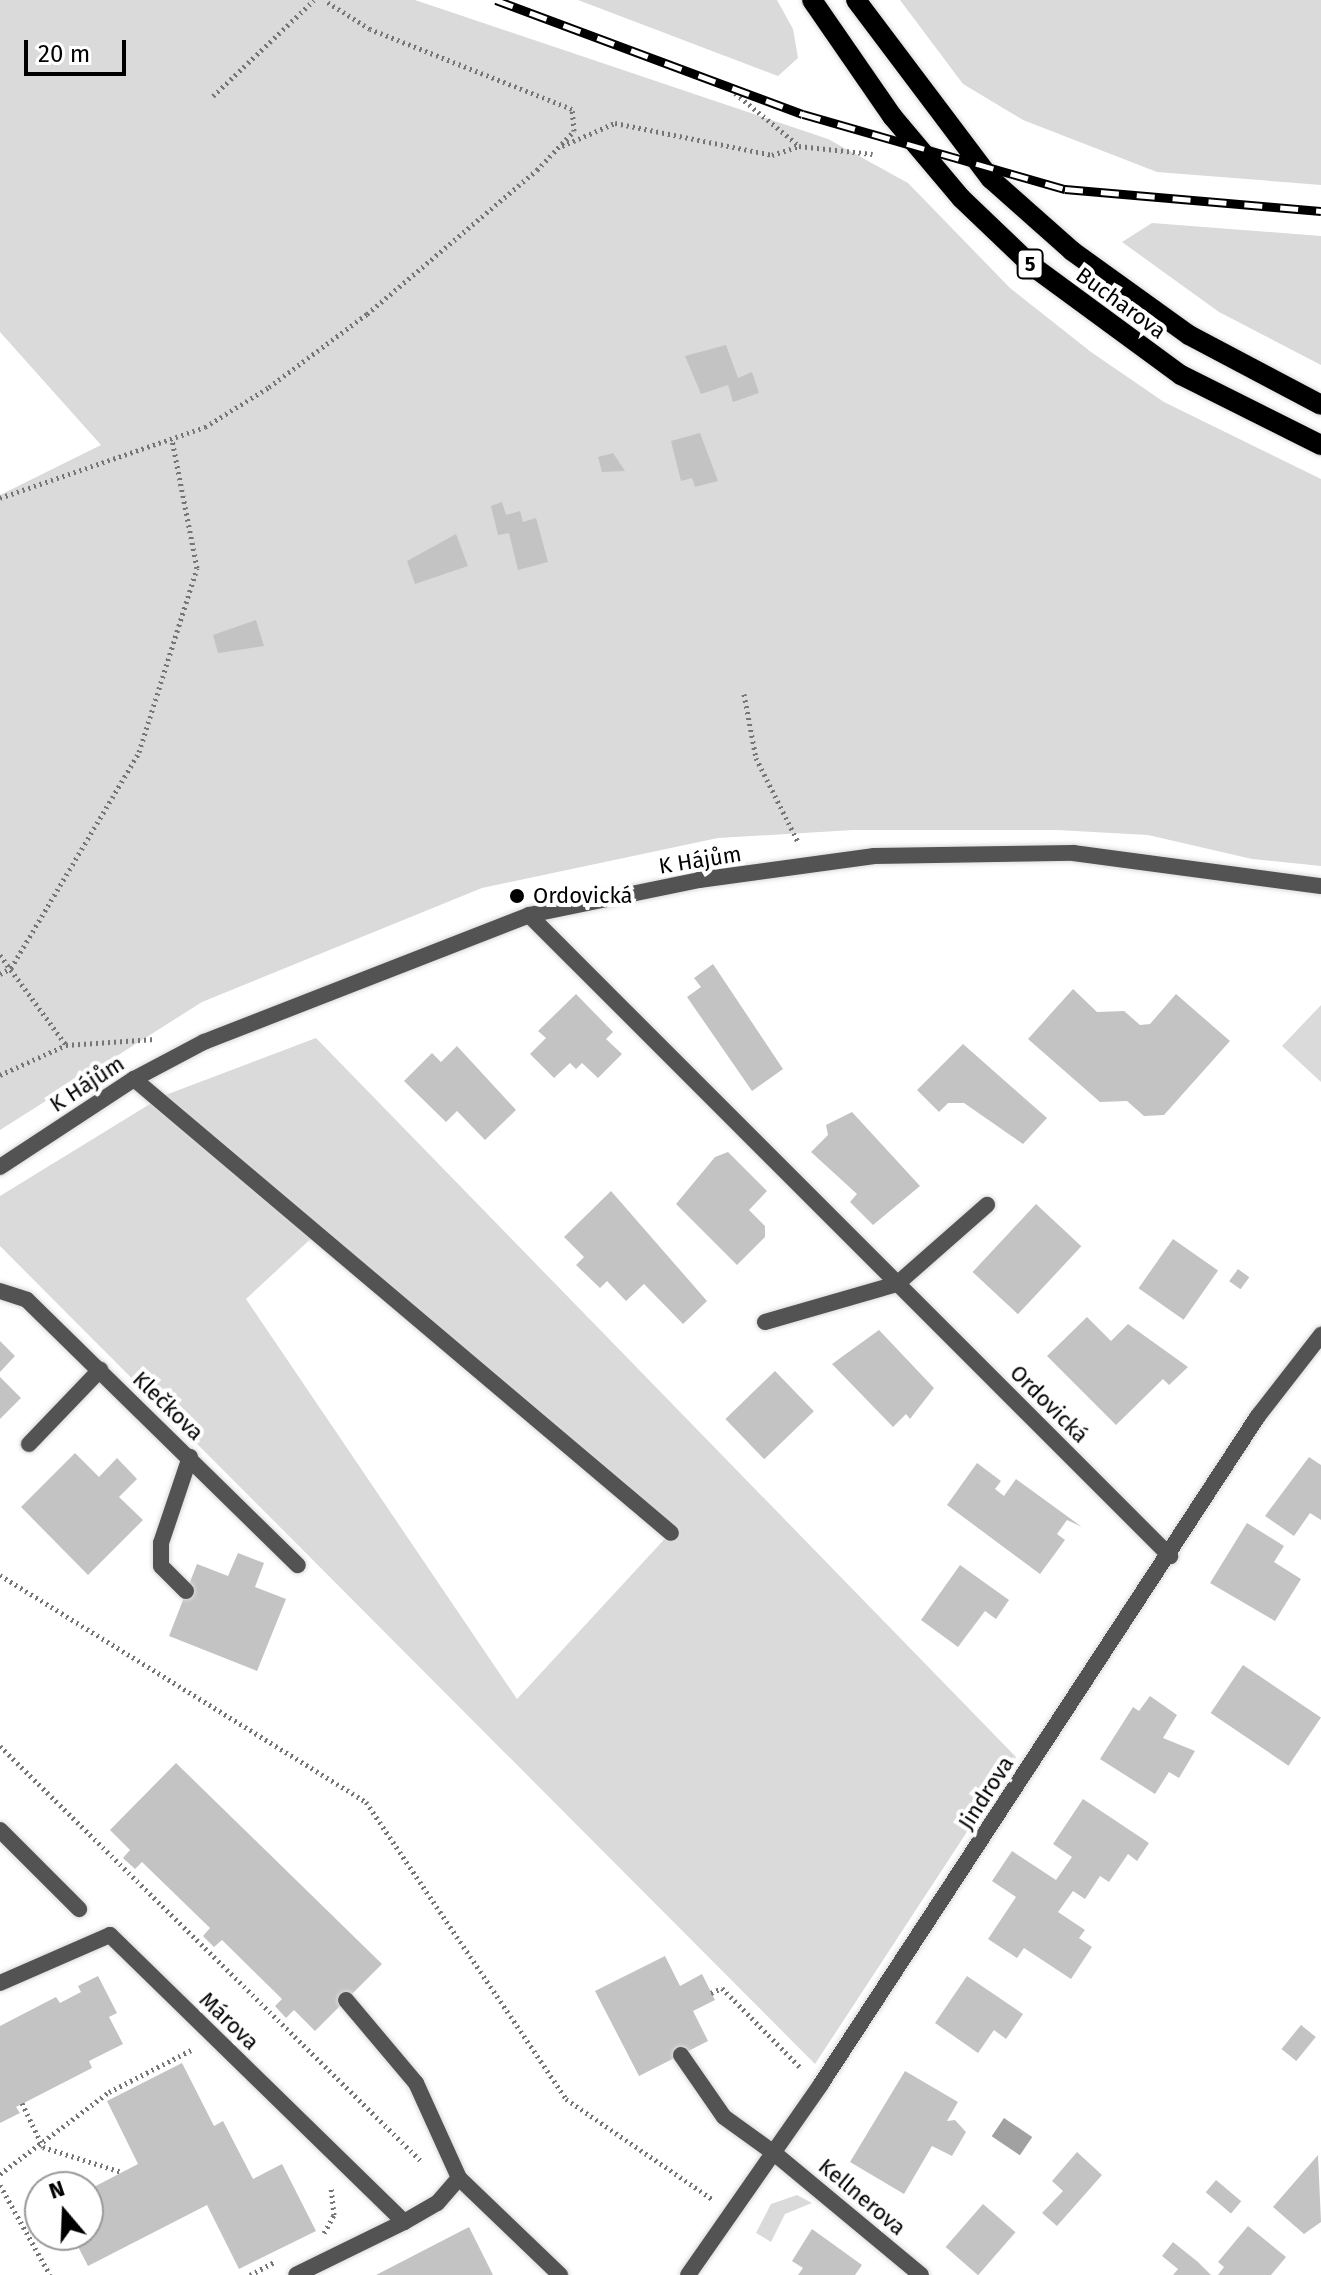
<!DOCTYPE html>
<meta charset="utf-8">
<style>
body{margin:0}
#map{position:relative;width:1321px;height:2275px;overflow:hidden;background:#fff;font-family:"Fira Sans",sans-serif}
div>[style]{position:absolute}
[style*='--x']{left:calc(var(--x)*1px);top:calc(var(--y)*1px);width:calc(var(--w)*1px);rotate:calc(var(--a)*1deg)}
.green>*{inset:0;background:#dadada}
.water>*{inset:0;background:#a1a1a1;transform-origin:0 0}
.building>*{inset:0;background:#c3c3c3;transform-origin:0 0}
.path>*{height:5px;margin-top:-2.5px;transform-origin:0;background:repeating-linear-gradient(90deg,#757575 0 2px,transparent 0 6px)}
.roads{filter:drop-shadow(0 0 2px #dbdbdb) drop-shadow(0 0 2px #dbdbdb)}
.lane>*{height:16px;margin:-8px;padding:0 8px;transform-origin:8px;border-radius:8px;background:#535353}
.street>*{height:16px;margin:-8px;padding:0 8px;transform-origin:8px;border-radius:8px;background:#535353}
.primary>*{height:20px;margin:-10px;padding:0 10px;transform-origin:10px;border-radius:10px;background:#000}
.rail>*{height:9px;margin-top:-4.5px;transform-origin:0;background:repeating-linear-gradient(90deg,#fff 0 18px,#000 0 36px);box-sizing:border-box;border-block:2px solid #000}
.dots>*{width:22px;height:22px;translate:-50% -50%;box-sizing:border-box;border:4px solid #fff;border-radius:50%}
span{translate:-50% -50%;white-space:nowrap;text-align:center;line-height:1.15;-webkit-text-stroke:8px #fff;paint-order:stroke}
.shield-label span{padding:2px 6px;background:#fff;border:2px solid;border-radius:6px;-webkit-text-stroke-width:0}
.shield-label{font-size:20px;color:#000;font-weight:700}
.street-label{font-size:22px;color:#000}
.poi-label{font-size:22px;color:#000}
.left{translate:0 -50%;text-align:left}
.north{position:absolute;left:24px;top:2171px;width:80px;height:80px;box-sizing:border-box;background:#fff;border:2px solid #999;border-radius:50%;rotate:341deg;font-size:22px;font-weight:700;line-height:32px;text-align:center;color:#000}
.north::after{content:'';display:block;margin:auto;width:28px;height:36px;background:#000;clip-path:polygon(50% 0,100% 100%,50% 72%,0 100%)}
.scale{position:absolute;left:24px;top:40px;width:102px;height:36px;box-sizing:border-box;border:4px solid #000;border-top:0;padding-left:10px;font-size:24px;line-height:28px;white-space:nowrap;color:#000;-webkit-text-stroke:6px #fff;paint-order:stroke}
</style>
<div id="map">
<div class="green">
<div style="clip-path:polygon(0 0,415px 0,828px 139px,908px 183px,1010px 288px,1091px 352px,1164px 402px,1321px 479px,1321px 866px,1252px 859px,1148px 835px,1057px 830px,853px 830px,718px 838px,482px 888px,202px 1002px,0 1130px,0 495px,101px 445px,0 332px)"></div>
<div style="clip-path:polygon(578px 0,777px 0,793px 29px,798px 58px,778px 76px)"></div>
<div style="clip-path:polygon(900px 0,1321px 0,1321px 185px,1157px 172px,1023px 120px,963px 84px)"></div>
<div style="clip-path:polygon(1152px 223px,1321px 236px,1321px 365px,1219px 312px,1122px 242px)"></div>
<div style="clip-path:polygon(1321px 1005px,1321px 1082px,1282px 1046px)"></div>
<div style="clip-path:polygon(evenodd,316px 1038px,1016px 1757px,815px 2064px,0 1246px,0 1196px,163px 1096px,316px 1038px,317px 1233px,671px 1532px,517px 1699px,246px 1299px,317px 1233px)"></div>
<div style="clip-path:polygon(797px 2195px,812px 2203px,785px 2214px,771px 2242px,756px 2233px,771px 2204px)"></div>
</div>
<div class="water">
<div style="left:1004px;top:2118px;width:34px;height:22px;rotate:34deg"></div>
</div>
<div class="building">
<div style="clip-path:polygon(726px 345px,738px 378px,752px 372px,759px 393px,733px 402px,728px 385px,701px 394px,685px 356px)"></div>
<div style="clip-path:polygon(700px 433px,718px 481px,695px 487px,692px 478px,681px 481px,671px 441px)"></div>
<div style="clip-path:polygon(613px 453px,625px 471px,602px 472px,598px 457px)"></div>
<div style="clip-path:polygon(502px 502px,506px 515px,520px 511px,523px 522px,536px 518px,548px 562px,518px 570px,509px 533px,498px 535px,491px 506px)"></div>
<div style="clip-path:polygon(456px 534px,468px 566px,415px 584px,407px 561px)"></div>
<div style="clip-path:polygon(256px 620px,264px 646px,218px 653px,213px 635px)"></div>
<div style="clip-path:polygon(713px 964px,783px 1069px,752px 1091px,687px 997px,701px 987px,694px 978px)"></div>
<div style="clip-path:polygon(1073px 989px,1097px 1012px,1124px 1011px,1140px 1025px,1150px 1024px,1176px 994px,1230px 1041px,1164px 1115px,1144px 1116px,1127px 1101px,1100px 1102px,1028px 1039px)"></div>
<div style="clip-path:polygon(576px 994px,613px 1032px,606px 1039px,622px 1054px,598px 1078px,582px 1063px,576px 1069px,570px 1063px,554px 1078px,530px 1054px,546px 1038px,538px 1031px)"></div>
<div style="clip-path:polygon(963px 1044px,1047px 1118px,1023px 1144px,964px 1103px,948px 1103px,939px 1112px,917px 1090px)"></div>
<div style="clip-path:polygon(457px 1046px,516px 1110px,485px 1140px,457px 1111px,446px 1122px,404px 1081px,432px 1053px,441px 1062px)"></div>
<div style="clip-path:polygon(852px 1112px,920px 1186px,873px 1225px,850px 1202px,857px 1194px,811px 1152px,828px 1135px,826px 1125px)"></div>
<div style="clip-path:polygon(728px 1152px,767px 1191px,749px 1210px,765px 1226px,765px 1237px,737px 1265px,676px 1204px,715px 1157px)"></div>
<div style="clip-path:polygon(611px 1191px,707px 1301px,683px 1324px,644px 1284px,626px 1301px,607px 1281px,600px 1288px,576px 1265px,584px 1257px,564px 1237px)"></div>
<div style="left:1036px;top:1204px;width:62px;height:93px;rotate:43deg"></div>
<div style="left:1173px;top:1239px;width:55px;height:60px;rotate:35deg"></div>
<div style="left:1238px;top:1269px;width:14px;height:15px;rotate:36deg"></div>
<div style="clip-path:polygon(1087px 1317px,1111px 1341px,1128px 1324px,1188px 1367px,1169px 1385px,1163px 1379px,1116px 1425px,1047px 1356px)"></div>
<div style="clip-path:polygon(879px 1330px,934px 1388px,910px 1419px,906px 1414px,893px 1427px,832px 1364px)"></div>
<div style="clip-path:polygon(0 1341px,15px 1356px,0 1372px)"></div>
<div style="left:775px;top:1371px;width:56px;height:69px;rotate:46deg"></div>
<div style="clip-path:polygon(0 1377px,21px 1398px,0 1419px)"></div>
<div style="clip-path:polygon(75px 1453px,99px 1477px,117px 1458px,137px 1479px,119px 1497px,143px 1520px,88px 1575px,21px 1507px)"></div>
<div style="clip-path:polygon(1309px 1457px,1321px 1465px,1321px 1520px,1310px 1513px,1294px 1536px,1265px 1516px)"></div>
<div style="clip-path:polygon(977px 1463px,1001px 1481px,995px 1489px,1004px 1496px,1016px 1479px,1082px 1527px,1067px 1520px,1057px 1534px,1065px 1540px,1040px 1574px,947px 1505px)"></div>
<div style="clip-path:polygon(1247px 1523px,1284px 1546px,1274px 1562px,1301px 1579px,1275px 1621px,1210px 1583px)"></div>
<div style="clip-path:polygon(238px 1553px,264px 1563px,255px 1587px,286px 1599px,257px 1671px,169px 1636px,197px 1564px,228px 1576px)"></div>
<div style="clip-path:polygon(960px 1565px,1009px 1600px,996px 1619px,985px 1611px,958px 1647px,921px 1620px)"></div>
<div style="left:1243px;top:1665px;width:94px;height:58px;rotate:34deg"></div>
<div style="clip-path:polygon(1150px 1696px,1177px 1715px,1163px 1738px,1195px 1751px,1179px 1778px,1169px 1772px,1155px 1794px,1100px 1759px,1133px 1707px,1139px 1711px)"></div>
<div style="clip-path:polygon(176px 1763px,382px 1964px,315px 2031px,294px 2010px,286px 2018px,275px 2006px,282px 1999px,222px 1940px,214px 1947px,203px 1936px,210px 1928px,142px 1862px,135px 1869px,123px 1858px,130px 1850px,110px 1830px)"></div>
<div style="clip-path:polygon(1083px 1799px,1149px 1843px,1137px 1861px,1128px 1854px,1109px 1882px,1100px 1876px,1085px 1899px,1073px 1891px,1058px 1912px,1085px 1930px,1079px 1938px,1092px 1947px,1071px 1979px,1024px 1948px,1017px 1958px,988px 1939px,1016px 1897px,992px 1881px,1012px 1851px,1056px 1880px,1072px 1857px,1053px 1844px)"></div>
<div style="clip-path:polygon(665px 1956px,680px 1986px,702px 1974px,715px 2000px,693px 2011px,708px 2041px,639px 2076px,595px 1991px)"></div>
<div style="clip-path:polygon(98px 1976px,117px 2013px,109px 2017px,123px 2044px,89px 2061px,92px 2068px,16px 2107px,20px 2113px,0 2123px,0 2026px,56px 1997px,60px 2003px,81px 1992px,78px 1986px)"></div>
<div style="clip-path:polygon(967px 1976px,1023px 2014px,1006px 2039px,994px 2030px,978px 2053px,935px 2023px)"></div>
<div style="left:1301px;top:2025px;width:19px;height:31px;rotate:39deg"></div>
<div style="clip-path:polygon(182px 2063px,214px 2126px,223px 2121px,253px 2179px,282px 2164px,316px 2231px,239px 2269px,207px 2205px,88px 2266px,72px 2235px,88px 2235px,88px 2190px,138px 2164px,107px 2101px)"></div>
<div style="clip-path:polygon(905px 2071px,958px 2102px,947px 2121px,955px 2120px,966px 2132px,952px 2156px,932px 2146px,904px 2194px,850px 2162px)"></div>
<div style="clip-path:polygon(1077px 2152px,1102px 2175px,1057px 2226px,1042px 2213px,1063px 2191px,1052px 2181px)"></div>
<div style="clip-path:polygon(1318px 2155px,1321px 2222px,1304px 2234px,1273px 2207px)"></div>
<div style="left:1216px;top:2180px;width:33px;height:16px;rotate:40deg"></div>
<div style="left:983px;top:2204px;width:43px;height:57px;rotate:41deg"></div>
<div style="clip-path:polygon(1248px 2226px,1286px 2257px,1271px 2275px,1218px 2275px,1224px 2267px,1218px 2262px)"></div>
<div style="clip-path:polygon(469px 2227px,493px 2275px,376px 2275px)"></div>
<div style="clip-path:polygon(812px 2229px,862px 2265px,855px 2275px,798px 2275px,803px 2268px,792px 2261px)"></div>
<div style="clip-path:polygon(1173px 2242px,1198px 2262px,1211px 2275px,1173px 2275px,1178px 2269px,1162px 2256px)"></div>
</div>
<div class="path">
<div style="--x:735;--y:93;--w:82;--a:39.5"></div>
<div style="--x:213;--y:96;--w:139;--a:-43.5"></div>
<div style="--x:562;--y:146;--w:58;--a:-23.5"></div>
<div style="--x:615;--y:123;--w:160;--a:11.5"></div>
<div style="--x:772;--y:155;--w:28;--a:-18"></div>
<div style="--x:799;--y:146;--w:74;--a:6.2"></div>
<div style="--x:0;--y:498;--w:217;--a:-19.1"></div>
<div style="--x:205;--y:427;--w:75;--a:-32"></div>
<div style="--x:269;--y:387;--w:122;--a:-36.7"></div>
<div style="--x:367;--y:314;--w:223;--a:-40.3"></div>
<div style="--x:537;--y:170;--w:54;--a:-46.5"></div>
<div style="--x:574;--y:131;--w:22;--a:-95"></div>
<div style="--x:572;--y:109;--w:217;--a:-158.4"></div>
<div style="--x:370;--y:29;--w:54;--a:-147.8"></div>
<div style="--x:744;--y:694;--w:65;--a:79.4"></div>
<div style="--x:756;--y:758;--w:96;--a:63.4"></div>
<div style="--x:0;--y:955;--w:112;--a:53.7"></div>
<div style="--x:0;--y:974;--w:13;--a:-29"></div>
<div style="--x:11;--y:968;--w:251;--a:-59.3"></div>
<div style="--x:139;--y:752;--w:193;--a:-72.5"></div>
<div style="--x:197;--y:568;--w:131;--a:-101"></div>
<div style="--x:0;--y:1075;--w:72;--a:-24.4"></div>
<div style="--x:66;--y:1045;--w:89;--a:-3.9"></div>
<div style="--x:0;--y:1575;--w:431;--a:31.8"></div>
<div style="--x:366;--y:1802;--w:358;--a:56"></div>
<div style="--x:566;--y:2099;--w:177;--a:34.4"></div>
<div style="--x:0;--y:1746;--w:591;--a:44.59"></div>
<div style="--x:711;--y:1993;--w:12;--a:-24"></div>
<div style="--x:722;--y:1988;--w:112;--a:45.4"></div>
<div style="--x:22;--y:2103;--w:49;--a:64.5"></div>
<div style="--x:43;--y:2147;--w:83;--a:17.6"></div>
<div style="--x:0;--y:2174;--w:136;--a:-37"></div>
<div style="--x:109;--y:2092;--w:94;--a:-27.1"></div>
<div style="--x:0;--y:2185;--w:103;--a:60.9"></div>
<div style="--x:324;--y:2233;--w:21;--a:-61"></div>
<div style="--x:334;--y:2215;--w:29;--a:-96"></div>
<div style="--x:250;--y:2275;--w:27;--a:-28"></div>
</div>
<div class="roads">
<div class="lane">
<div style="--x:134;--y:1079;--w:703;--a:40.21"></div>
<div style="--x:29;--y:1444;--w:103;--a:-46.2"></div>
<div style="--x:186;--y:1591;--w:35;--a:-135"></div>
<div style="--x:161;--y:1566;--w:23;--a:-90"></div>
<div style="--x:161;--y:1543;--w:91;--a:-71.4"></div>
<div style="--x:346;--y:2000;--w:109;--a:49.9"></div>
<div style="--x:416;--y:2083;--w:104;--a:65.6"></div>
<div style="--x:459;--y:2178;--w:33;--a:131"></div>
<div style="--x:437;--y:2203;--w:38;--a:150"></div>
<div style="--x:681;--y:2055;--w:75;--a:55.3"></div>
<div style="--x:724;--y:2117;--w:62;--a:35.8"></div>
<div style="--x:459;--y:2178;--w:140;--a:43.8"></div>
</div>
<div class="street">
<div style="--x:529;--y:915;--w:907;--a:45"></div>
<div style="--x:0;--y:1167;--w:160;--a:-33.3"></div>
<div style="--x:134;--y:1079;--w:79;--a:-27.9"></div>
<div style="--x:204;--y:1042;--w:349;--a:-21.3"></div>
<div style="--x:529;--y:915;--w:174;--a:-11.6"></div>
<div style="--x:699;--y:880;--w:177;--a:-7.8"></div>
<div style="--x:874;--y:856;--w:199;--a:-0.9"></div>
<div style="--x:1073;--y:853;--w:250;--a:7.6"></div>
<div style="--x:0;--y:1291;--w:28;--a:18"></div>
<div style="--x:27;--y:1300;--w:379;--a:44.4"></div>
<div style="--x:765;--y:1322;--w:137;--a:-16.1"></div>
<div style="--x:897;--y:1284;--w:120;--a:-41.3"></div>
<div style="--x:0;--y:1830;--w:112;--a:45"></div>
<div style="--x:0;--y:1983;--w:120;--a:-23.6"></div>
<div style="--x:110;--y:1935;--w:411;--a:44.3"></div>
<div style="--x:404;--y:2222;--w:120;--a:153.9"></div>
<div style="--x:774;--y:2153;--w:191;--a:39.7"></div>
<div style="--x:688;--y:2275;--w:233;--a:-55.1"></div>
<div style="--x:821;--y:2084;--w:798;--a:-56.81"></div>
<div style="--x:1258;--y:1416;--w:103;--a:-52.1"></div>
</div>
<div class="primary">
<div style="--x:812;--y:0;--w:141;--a:55.4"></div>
<div style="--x:892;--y:116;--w:107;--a:49.9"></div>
<div style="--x:961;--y:198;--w:97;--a:43.7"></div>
<div style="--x:1031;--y:265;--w:186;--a:36.3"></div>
<div style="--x:1181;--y:375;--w:157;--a:26.6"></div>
<div style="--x:856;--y:0;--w:224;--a:53"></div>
<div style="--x:991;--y:179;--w:108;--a:41.6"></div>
<div style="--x:1072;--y:251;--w:144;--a:35.7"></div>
<div style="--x:1189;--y:335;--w:149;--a:27.9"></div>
</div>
</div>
<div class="rail">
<div style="--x:496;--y:0;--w:327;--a:20.4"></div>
<div style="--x:803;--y:114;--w:273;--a:16"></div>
<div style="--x:1065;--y:189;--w:257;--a:4.9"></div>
</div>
<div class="dots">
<div style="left:517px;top:896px;background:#000"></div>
</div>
<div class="shield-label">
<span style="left:1030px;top:264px">5</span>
</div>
<div class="street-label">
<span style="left:1121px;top:303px;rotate:36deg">Bucharova</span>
<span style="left:700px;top:860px;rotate:-9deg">K Hájům</span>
<span style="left:87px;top:1084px;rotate:-33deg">K Hájům</span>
<span style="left:1049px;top:1404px;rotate:45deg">Ordovická</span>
<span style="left:168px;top:1406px;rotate:44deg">Klečkova</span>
<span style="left:986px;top:1793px;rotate:-57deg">Jindrova</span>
<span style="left:229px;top:2021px;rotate:44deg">Márova</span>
<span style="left:862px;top:2197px;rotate:40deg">Kellnerova</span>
</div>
<div class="poi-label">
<span class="left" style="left:533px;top:896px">Ordovická</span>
</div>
<div class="north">N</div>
<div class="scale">20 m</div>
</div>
